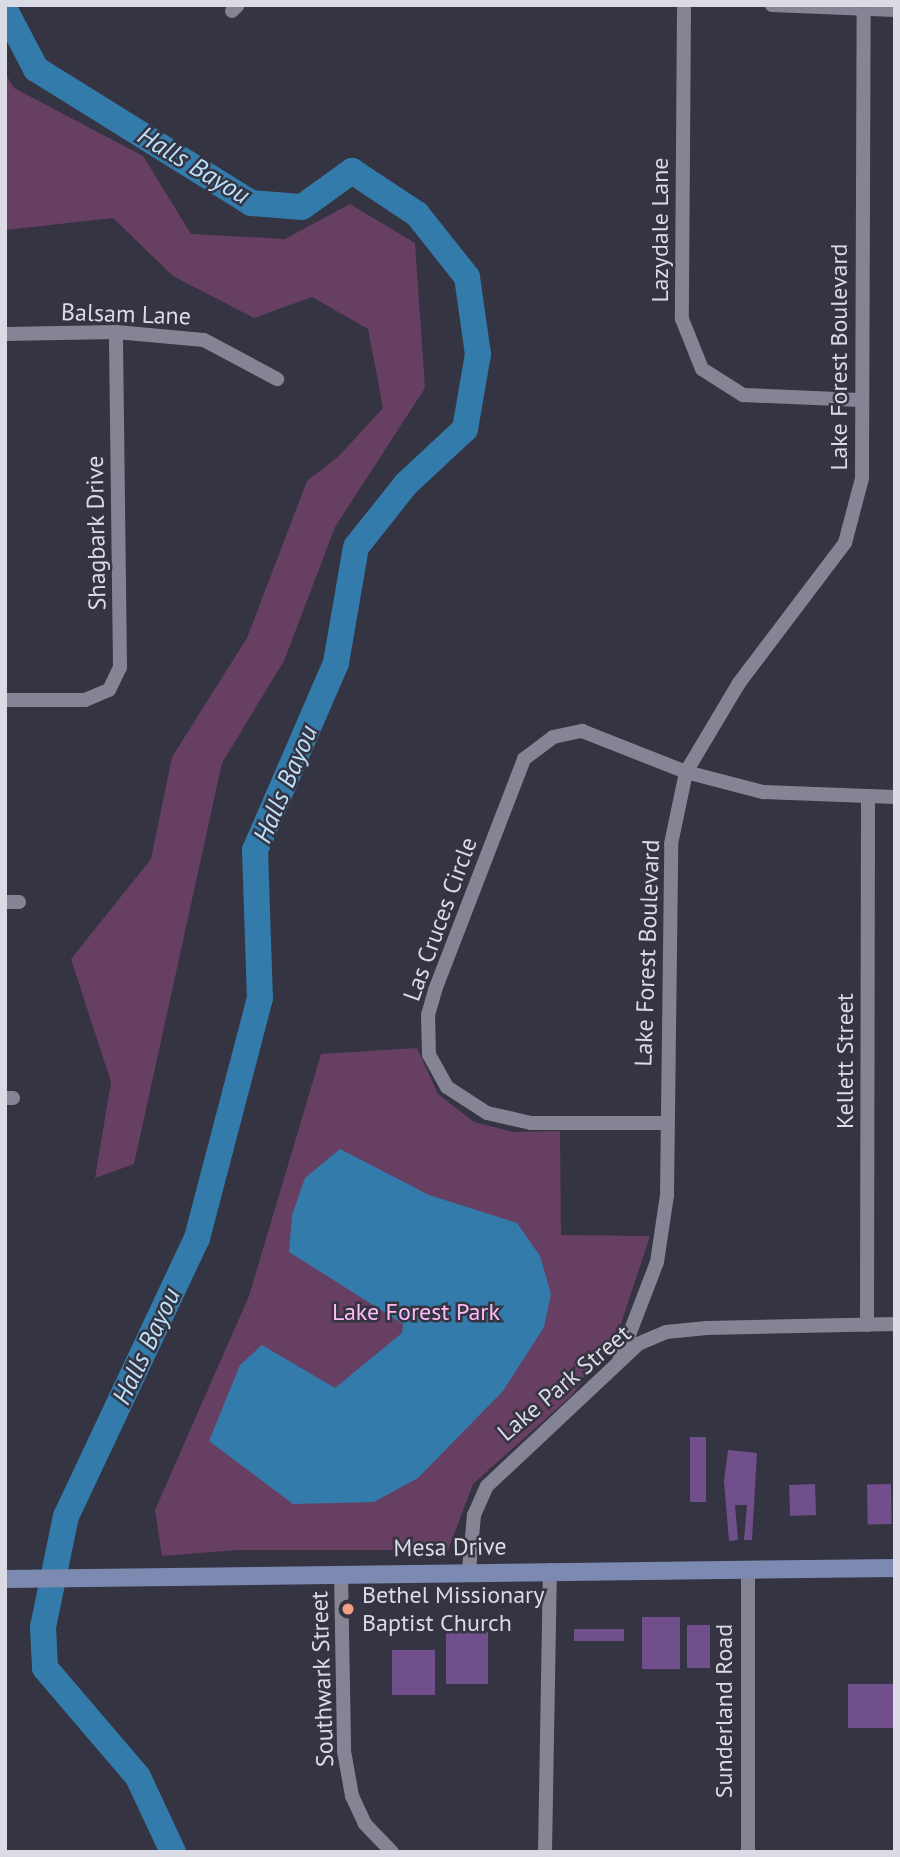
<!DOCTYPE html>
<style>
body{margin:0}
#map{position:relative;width:900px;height:1857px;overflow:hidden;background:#343442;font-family:"PT Sans",sans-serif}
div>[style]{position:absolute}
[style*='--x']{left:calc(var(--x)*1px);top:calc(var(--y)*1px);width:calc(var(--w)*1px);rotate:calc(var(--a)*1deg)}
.green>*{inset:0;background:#673f63}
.water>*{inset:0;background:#337baa}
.river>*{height:26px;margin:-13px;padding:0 13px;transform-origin:13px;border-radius:13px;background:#337baa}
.building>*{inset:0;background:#704f8c;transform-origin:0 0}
.minor>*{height:14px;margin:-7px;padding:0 7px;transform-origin:7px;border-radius:7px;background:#848495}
.secondary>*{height:18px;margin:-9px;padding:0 9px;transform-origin:9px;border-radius:9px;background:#7c89b1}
.dots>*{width:19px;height:19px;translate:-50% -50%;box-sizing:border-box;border:4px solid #343442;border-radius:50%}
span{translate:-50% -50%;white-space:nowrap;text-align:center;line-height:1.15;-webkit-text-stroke:5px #343442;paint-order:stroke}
.street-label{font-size:24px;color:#dbdbe5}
.park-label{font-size:24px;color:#febcf6}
.poi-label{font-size:24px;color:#dbdbe5}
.left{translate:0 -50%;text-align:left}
.water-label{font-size:26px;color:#bce0fa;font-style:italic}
.frame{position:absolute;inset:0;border:7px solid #dbdbe5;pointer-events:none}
</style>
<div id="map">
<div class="green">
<div style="clip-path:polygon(5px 73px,14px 88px,143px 156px,191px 234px,285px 239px,350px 204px,415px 243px,425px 388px,335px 527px,284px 661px,222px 763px,134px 1164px,95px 1178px,111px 1082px,71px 959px,151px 859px,172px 757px,247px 638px,307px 481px,338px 457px,383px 408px,368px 329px,312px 297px,254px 318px,173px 276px,113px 218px,5px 230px)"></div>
<div style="clip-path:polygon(417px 1048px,438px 1094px,474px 1122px,514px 1132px,560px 1131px,561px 1235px,650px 1236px,616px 1339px,571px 1396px,473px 1484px,448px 1550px,237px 1550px,162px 1556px,155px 1510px,249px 1296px,321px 1054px)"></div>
</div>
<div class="water">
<div style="clip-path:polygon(340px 1149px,429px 1195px,517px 1223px,540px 1256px,551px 1294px,544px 1327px,503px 1391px,418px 1478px,374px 1502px,293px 1504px,209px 1441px,240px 1365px,262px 1345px,335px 1388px,402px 1333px,403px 1324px,289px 1252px,292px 1215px,305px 1178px)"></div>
</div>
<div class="river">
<div style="--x:5;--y:10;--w:67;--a:62.3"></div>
<div style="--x:36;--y:69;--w:253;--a:31.9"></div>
<div style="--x:251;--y:203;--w:51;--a:4.5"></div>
<div style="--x:302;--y:207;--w:62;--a:-35.8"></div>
<div style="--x:352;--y:171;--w:78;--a:33.5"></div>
<div style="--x:417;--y:214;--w:80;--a:51.6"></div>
<div style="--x:467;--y:277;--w:78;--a:81.9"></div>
<div style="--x:478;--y:354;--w:76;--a:99.8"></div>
<div style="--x:465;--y:429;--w:81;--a:137"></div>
<div style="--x:406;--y:484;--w:80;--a:128.4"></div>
<div style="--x:356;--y:547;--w:118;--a:99.8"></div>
<div style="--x:336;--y:663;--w:204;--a:113.4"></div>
<div style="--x:255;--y:850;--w:148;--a:88.1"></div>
<div style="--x:260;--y:998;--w:248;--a:104.7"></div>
<div style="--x:197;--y:1238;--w:307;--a:115.2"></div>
<div style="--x:66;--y:1516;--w:113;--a:101.7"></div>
<div style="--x:43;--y:1627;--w:41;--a:87.2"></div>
<div style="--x:45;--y:1668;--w:143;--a:49.5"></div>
<div style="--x:138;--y:1777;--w:83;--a:65"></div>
</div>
<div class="building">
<div style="left:690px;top:1437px;width:16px;height:65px"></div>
<div style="clip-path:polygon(728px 1450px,757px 1453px,752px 1540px,744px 1540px,747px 1505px,735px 1505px,738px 1540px,729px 1541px,724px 1481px)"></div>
<div style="left:815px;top:1484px;width:31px;height:26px;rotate:88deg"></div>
<div style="left:891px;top:1484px;width:40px;height:24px;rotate:89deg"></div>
<div style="left:642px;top:1617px;width:38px;height:52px"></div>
<div style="left:687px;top:1625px;width:23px;height:43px"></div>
<div style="left:574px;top:1629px;width:50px;height:12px"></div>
<div style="left:446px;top:1632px;width:42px;height:52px"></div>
<div style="left:392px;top:1650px;width:43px;height:45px"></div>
<div style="left:848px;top:1684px;width:47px;height:44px"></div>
</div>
<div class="minor">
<div style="--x:684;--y:5;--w:314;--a:90.4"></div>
<div style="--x:682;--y:319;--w:54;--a:68.2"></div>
<div style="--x:702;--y:369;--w:49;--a:32.4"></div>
<div style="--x:743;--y:395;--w:117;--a:2.4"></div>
<div style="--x:772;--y:5;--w:123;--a:2.3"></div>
<div style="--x:232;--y:11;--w:8;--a:-45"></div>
<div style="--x:5;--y:334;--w:111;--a:-1"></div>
<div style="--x:116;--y:332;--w:88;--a:5.2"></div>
<div style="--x:204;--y:340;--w:83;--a:28.1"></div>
<div style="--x:5;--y:700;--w:80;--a:0"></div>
<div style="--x:85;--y:700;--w:26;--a:-23"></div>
<div style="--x:109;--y:690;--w:25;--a:-64"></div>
<div style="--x:120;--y:667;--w:335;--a:-90.7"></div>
<div style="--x:5;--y:902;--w:14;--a:0"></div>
<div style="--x:5;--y:1098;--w:8;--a:0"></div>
<div style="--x:665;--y:1123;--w:134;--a:180"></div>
<div style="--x:531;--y:1123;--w:45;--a:-167.2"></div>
<div style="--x:487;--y:1113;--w:48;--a:-147"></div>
<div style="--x:447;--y:1087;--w:37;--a:-119"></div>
<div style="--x:429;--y:1055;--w:40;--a:-91.4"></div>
<div style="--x:428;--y:1015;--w:26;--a:-74"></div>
<div style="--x:435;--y:990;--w:248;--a:-68.9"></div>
<div style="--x:524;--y:759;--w:36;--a:-37"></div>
<div style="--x:553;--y:737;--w:30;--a:-12"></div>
<div style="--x:582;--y:731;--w:112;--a:21.5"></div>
<div style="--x:686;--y:772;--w:80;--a:14.6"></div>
<div style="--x:763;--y:792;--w:132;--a:2.2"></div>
<div style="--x:867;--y:1325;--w:528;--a:-89.89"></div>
<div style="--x:619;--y:1361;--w:106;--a:-69"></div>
<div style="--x:657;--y:1262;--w:68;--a:-81.5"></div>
<div style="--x:667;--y:1195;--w:351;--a:-89.3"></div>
<div style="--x:671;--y:844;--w:74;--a:-78.2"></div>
<div style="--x:686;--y:772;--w:104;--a:-59.2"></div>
<div style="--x:739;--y:683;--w:176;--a:-52.9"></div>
<div style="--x:845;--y:543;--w:67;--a:-75.3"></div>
<div style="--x:862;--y:478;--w:473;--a:-89.8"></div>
<div style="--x:748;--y:1569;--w:283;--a:90"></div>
<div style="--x:469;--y:1570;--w:55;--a:-84.8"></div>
<div style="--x:474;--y:1515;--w:32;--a:-66"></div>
<div style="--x:487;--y:1486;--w:207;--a:-43.2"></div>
<div style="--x:638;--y:1344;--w:30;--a:-23"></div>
<div style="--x:666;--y:1332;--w:41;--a:-5.6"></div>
<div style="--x:707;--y:1328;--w:188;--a:-1.2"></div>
<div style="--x:341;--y:1573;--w:178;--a:89"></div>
<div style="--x:344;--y:1751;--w:46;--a:79.9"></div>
<div style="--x:352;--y:1796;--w:31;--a:65"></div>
<div style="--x:365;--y:1824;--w:39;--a:46"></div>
<div style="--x:545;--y:1852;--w:282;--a:-89"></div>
</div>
<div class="secondary">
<div style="--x:5;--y:1579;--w:890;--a:-0.71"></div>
</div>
<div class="dots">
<div style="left:348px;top:1609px;background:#f39f84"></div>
</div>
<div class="street-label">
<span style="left:660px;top:230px;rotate:-90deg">Lazydale Lane</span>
<span style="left:126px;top:314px;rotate:2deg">Balsam Lane</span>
<span style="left:839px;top:357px;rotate:-90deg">Lake Forest Boulevard</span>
<span style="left:96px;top:533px;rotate:-91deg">Shagbark Drive</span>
<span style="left:440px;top:919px;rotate:-70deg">Las Cruces Circle</span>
<span style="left:647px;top:953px;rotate:-88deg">Lake Forest Boulevard</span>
<span style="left:845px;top:1061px;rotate:-90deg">Kellett Street</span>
<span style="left:564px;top:1383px;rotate:-40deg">Lake Park Street</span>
<span style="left:450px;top:1547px;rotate:-1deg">Mesa Drive</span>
<span style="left:322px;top:1679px;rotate:-92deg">Southwark Street</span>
<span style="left:724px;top:1711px;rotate:-90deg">Sunderland Road</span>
</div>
<div class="park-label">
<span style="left:416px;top:1312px">Lake Forest Park</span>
</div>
<div class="poi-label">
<span class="left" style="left:362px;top:1609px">Bethel Missionary<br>Baptist Church</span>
</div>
<div class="water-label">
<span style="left:194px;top:165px;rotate:31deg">Halls Bayou</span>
<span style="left:285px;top:784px;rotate:-67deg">Halls Bayou</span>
<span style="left:146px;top:1346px;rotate:-65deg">Halls Bayou</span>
</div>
<div class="frame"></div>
</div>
